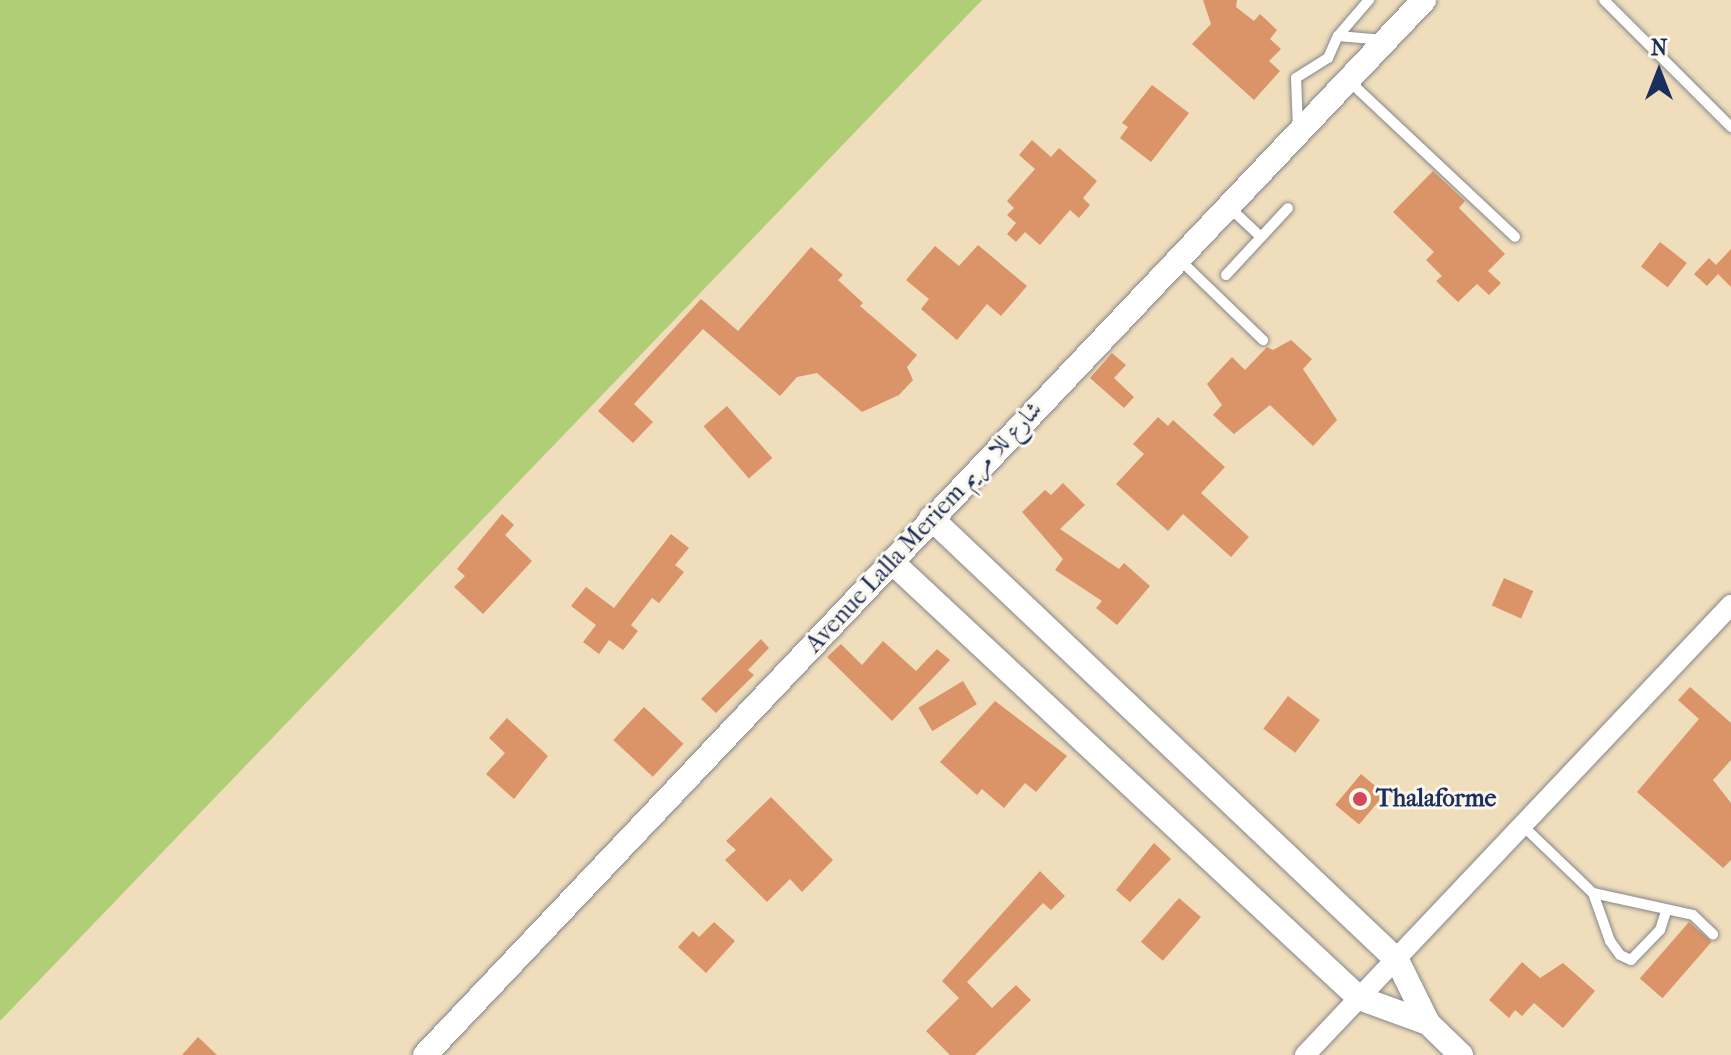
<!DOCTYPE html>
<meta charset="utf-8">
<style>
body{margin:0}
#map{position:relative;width:1731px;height:1055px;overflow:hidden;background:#efddbb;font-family:"IM FELL French Canon",Amiri,serif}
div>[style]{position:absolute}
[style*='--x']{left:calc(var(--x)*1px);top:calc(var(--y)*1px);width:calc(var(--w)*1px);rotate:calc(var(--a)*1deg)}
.green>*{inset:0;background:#b0ce75}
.building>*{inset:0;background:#db9468;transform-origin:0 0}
.roads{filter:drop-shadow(0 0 2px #85868c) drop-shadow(0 0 2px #85868c)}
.service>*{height:10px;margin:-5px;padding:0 5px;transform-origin:5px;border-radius:5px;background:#fff}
.minor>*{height:20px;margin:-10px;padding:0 10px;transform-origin:10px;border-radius:10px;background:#fff}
.tertiary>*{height:24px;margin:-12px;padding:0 12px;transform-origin:12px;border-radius:12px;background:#fff}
.dots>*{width:22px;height:22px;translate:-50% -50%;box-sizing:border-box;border:4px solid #fbf7ec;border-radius:50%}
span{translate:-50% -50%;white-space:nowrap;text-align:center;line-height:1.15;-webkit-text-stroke:6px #fbf7ec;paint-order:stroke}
.street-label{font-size:24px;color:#1b2f5e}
.poi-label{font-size:24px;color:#1b2f5e;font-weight:700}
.left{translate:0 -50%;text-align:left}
.north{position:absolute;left:1619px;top:32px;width:80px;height:80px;-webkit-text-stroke:6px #fbf7ec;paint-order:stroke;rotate:0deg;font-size:22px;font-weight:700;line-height:32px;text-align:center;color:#1b2f5e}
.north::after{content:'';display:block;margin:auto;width:28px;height:36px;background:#1b2f5e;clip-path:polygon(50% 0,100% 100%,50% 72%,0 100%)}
</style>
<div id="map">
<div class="green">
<div style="clip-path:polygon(0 0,982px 0,0 1021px)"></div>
</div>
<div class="building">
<div style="clip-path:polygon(1203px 0,1237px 0,1236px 7px,1254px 21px,1260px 14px,1277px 30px,1270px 39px,1281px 49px,1269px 61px,1280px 71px,1254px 100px,1192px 44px,1211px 24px)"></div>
<div style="clip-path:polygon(1152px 85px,1189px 113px,1151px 162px,1120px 138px,1128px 127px,1122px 123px)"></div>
<div style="clip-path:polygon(1032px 140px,1051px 157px,1059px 148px,1097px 181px,1083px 198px,1090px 205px,1079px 218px,1070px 210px,1040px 245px,1025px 232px,1016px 242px,1007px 234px,1016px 223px,1007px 215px,1014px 208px,1007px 201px,1035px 169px,1019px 155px)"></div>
<div style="clip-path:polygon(1433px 171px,1465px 201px,1459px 208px,1505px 254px,1488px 271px,1501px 283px,1489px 295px,1477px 284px,1458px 302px,1436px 281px,1442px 276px,1426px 260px,1434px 252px,1393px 212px)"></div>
<div style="left:1660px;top:242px;width:34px;height:31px;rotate:38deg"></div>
<div style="clip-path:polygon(978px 245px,1027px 286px,1001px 316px,987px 304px,957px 340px,921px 309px,929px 299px,906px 280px,935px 246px,959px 266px)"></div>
<div style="clip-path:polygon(811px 247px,843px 275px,838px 280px,863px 303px,860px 306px,917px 355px,907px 367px,913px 380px,899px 395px,862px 412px,817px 373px,797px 377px,780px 396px,703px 329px,634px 404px,653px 422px,633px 443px,598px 411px,701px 299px,738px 331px)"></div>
<div style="clip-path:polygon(1731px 249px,1731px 287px,1718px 274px,1707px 286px,1694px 274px,1709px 258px,1716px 265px)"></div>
<div style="clip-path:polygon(1291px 340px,1312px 359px,1303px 369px,1337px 420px,1313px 446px,1270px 405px,1234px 434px,1213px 415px,1222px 405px,1207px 384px,1232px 357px,1245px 370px,1267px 347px,1273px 350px)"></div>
<div style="clip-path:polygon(1112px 353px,1126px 365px,1114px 378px,1134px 397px,1124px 408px,1090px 378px)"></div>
<div style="left:727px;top:406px;width:69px;height:31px;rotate:49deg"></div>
<div style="clip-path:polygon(1158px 417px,1168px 426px,1173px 420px,1225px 467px,1201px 493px,1249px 537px,1231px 557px,1183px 514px,1168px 531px,1116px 484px,1144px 454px,1133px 444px)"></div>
<div style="clip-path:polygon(1063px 483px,1085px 505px,1060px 529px,1119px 569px,1124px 563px,1150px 586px,1117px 625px,1096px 608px,1102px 601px,1055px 570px,1063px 559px,1022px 512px,1045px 490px,1051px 495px)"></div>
<div style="clip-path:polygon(502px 514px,514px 525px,505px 535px,532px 561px,483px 614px,454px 587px,465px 576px,457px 569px)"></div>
<div style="clip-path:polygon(671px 534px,689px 548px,675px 565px,684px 572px,659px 603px,652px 598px,631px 625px,638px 631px,623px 650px,609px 640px,599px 654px,583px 642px,596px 625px,571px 606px,586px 587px,614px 608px)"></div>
<div style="left:1504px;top:578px;width:32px;height:30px;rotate:24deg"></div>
<div style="clip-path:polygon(761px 639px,769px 648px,748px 670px,754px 675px,716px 713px,701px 699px)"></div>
<div style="clip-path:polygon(883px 641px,916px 671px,937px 649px,950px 660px,892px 721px,827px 657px,841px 644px,862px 665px)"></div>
<div style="left:963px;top:681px;width:27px;height:52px;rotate:59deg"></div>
<div style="clip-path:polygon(1690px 687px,1731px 723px,1731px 760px,1713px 780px,1731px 803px,1731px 860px,1723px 868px,1637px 792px,1699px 719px,1678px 700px)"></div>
<div style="left:1288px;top:696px;width:40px;height:41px;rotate:37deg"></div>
<div style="clip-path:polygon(995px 701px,1067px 756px,1036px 792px,1025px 783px,1004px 808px,982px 789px,977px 795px,940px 762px)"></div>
<div style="left:644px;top:707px;width:54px;height:45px;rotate:43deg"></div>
<div style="clip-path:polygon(507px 718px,548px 756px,514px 799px,486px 774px,505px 753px,489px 738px)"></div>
<div style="left:1361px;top:774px;width:31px;height:40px;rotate:40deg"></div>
<div style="clip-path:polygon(771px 797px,833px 860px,802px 892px,790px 879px,767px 902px,725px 860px,736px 850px,726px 841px)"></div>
<div style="clip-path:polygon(1154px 843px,1171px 859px,1130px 902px,1116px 890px)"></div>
<div style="clip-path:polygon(1040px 871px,1065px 896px,1051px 910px,1043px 903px,967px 982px,992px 1008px,1016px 985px,1031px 1000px,975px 1055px,950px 1055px,926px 1031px,959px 998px,942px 981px)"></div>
<div style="left:1179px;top:898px;width:29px;height:58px;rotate:41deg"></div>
<div style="clip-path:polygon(714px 922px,735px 941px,706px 973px,678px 947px,693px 931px,699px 937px)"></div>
<div style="left:1689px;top:922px;width:30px;height:75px;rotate:41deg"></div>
<div style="clip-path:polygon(1522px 962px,1540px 978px,1563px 963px,1595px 991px,1563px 1028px,1534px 1003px,1522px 1016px,1515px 1010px,1509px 1018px,1489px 1000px)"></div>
<div style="clip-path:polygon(198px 1037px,217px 1055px,182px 1055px)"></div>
</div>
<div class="roads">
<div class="service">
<div style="--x:1604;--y:0;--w:180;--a:45"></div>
<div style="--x:1338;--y:36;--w:46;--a:5"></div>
<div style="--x:1348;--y:80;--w:229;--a:43.2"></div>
<div style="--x:1298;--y:129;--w:51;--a:-92.2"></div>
<div style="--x:1296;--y:78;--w:38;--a:-32"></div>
<div style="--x:1328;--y:58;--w:24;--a:-66"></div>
<div style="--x:1338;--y:36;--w:48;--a:-49.3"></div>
<div style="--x:1229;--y:207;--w:44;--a:43.2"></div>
<div style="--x:1179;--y:259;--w:117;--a:44"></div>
<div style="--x:1226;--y:275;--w:91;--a:-47.2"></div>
<div style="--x:1522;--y:825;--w:98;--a:43.8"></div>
<div style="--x:1593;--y:893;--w:102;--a:12.4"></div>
<div style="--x:1693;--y:915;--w:28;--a:44"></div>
<div style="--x:1593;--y:893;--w:51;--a:70.5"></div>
<div style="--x:1610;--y:941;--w:17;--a:54"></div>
<div style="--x:1620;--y:955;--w:12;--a:24"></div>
<div style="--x:1631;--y:960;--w:42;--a:-46"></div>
<div style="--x:1660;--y:930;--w:19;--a:-72"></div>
</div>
<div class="minor">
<div style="--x:1305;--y:1055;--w:620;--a:-46.57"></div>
</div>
<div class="tertiary">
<div style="--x:931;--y:518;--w:642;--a:43.49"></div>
<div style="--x:1397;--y:960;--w:70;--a:63.8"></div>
<div style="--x:1428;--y:1023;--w:46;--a:44.1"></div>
<div style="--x:892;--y:562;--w:639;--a:43.03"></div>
<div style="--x:1359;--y:998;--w:73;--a:19.9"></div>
<div style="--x:425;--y:1055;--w:1453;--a:-46.56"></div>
</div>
</div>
<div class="dots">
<div style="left:1360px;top:799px;background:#d1495b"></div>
</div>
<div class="street-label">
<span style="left:924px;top:527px;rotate:-47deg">Avenue Lalla Meriem شارع للا مريم</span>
</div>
<div class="poi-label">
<span class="left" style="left:1376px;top:799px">Thalaforme</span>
</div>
<div class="north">N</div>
</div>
